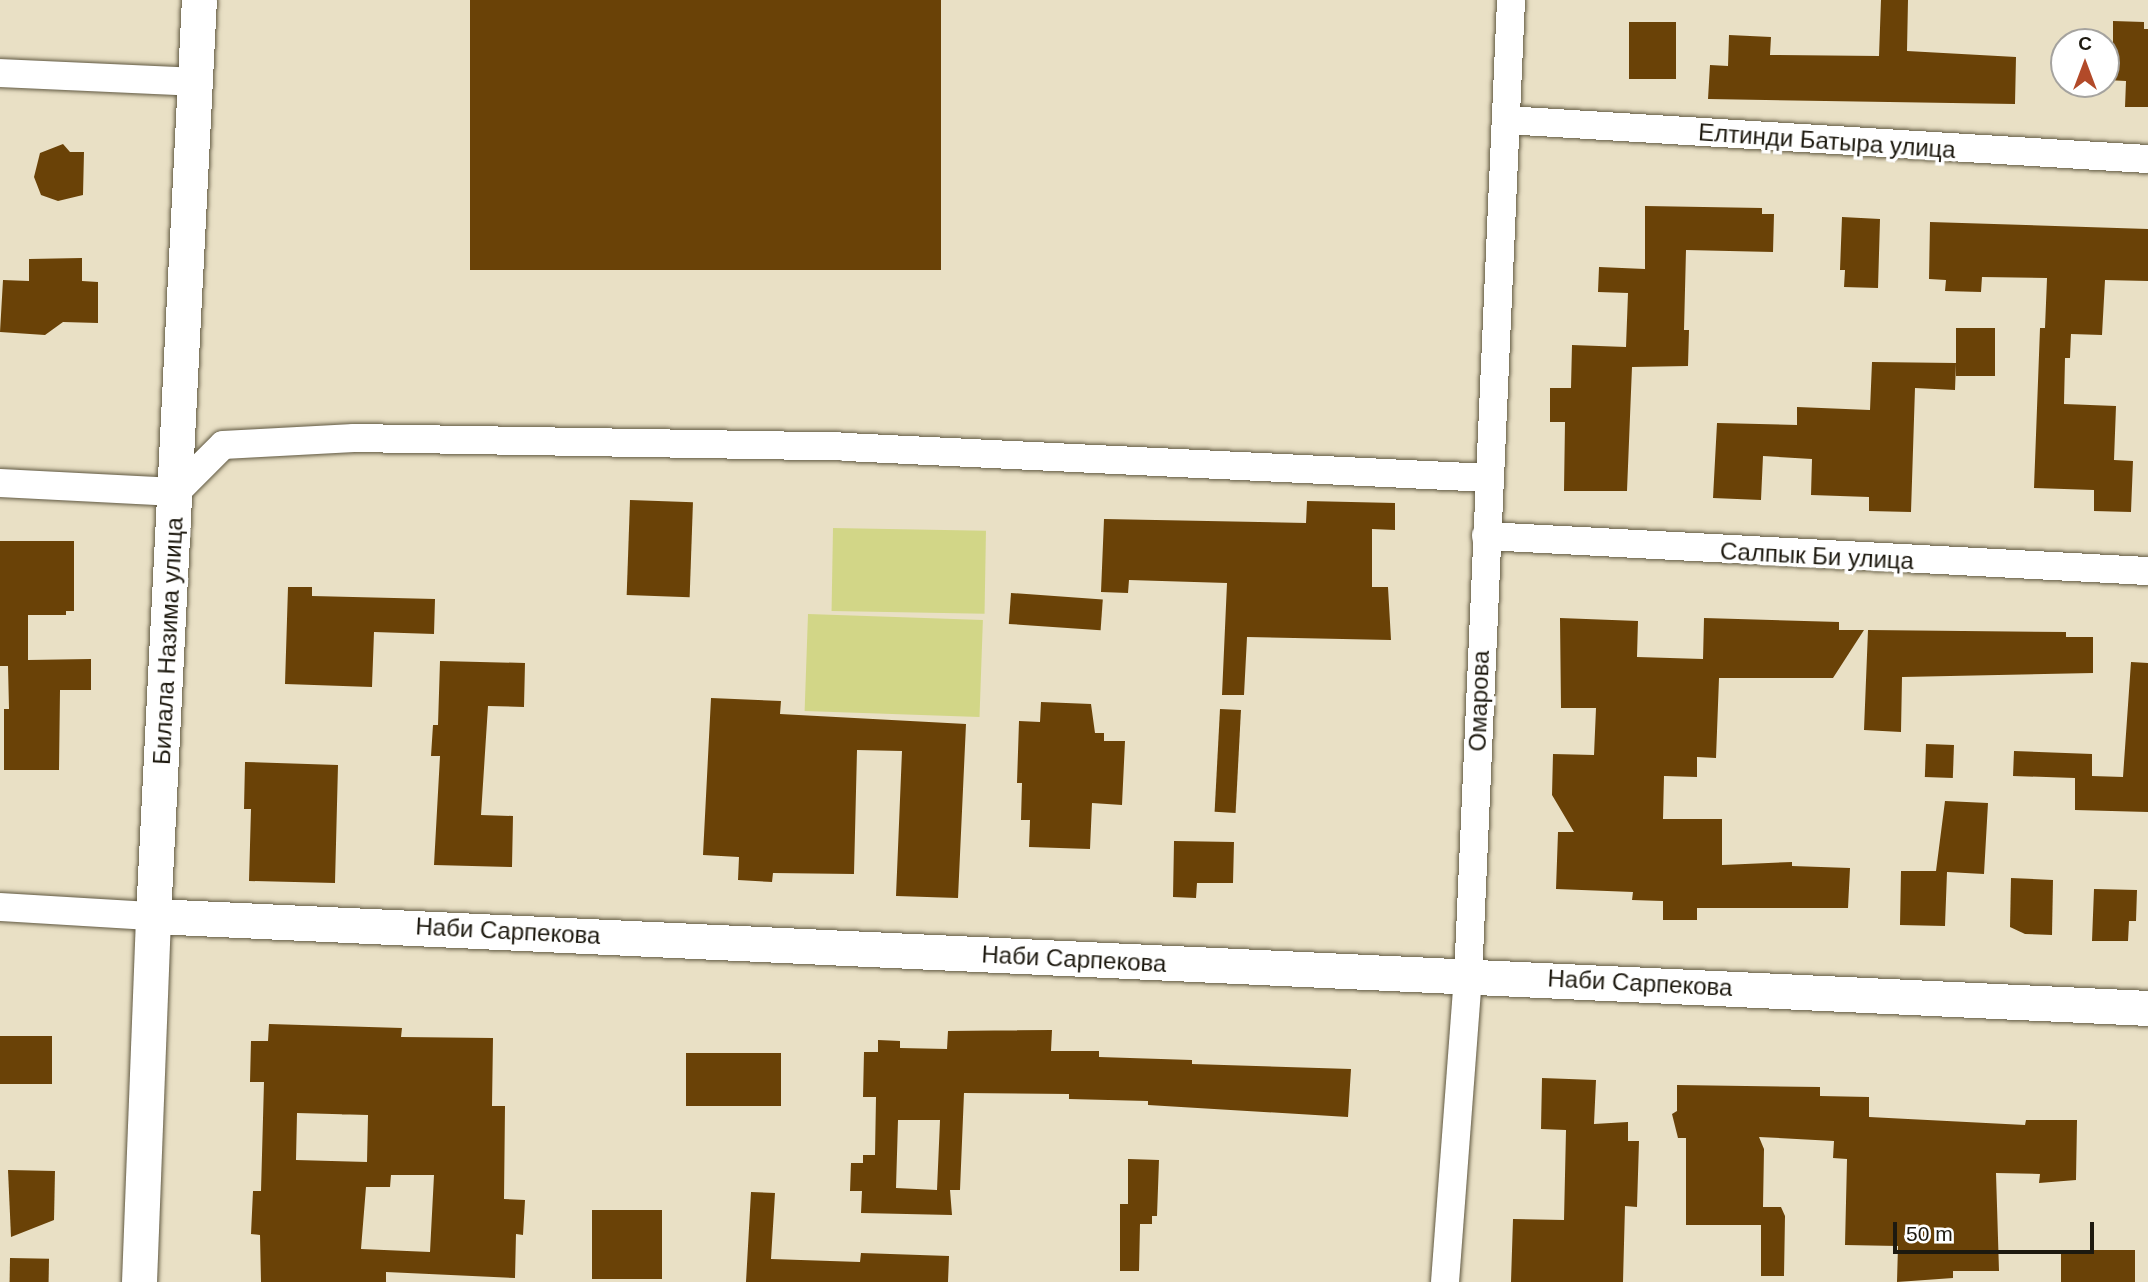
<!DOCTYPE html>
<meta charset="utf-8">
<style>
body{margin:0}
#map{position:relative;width:2148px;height:1282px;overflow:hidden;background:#e9e0c5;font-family:Helvetica,sans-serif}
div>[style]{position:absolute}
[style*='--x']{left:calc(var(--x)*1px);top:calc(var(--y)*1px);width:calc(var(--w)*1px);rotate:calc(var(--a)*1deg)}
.green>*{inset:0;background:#d2d687;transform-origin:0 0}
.building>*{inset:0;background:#6a4207;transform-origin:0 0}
.roads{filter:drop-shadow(0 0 2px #605841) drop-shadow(0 0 2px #605841)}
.minor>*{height:28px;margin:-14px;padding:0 14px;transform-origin:14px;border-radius:14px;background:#fff}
.tertiary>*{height:35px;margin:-17.5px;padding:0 17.5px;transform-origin:17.5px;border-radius:17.5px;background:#fff}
span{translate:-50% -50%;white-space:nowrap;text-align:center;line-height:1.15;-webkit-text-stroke:7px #fff;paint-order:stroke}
.street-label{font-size:24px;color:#1d190f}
.north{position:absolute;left:2050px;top:28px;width:70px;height:70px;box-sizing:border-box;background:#fff;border:2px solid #a5a39f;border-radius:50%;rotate:0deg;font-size:19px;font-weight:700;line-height:28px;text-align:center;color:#1d190f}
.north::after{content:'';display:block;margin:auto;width:24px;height:32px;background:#b24a29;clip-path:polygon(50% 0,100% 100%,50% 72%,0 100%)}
.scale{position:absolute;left:1893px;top:1222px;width:201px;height:32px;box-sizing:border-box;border:4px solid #1d190f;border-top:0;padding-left:9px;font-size:21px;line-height:24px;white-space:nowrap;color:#1d190f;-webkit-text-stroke:5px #fff;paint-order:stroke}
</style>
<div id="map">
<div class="green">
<div style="left:833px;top:528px;width:153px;height:83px;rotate:1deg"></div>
<div style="left:808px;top:614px;width:175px;height:97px;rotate:2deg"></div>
</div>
<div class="building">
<div style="left:470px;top:0;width:471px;height:270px"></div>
<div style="clip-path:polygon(1881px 0,1908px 0,1907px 51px,2016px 57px,2015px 104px,1708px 99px,1710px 65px,1728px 66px,1729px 35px,1771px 37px,1770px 55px,1879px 56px)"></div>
<div style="clip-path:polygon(2113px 21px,2144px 22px,2144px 29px,2148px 29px,2148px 107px,2125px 107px,2126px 81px,2106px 80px,2106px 50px,2113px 50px)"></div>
<div style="left:1629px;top:22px;width:47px;height:57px"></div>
<div style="clip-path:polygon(63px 144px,70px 152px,84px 152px,83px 195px,58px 201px,41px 195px,34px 177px,40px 153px)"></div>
<div style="clip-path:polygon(1645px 206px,1762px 208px,1762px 214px,1774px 214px,1773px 252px,1686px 250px,1684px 330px,1689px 330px,1688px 366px,1632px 367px,1627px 491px,1564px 491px,1565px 422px,1550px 422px,1550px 388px,1571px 388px,1572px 345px,1626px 347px,1628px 293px,1598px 292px,1599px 267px,1645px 269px)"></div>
<div style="clip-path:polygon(1842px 217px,1880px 219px,1878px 288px,1844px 287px,1845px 270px,1840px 270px)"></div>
<div style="clip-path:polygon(1930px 222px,2148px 229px,2148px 281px,2105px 280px,2102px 335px,2071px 334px,2070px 358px,2065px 358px,2064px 404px,2116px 406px,2114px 460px,2133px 461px,2131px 512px,2094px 511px,2094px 490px,2034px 488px,2040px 328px,2045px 328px,2047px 278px,1982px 277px,1981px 292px,1945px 291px,1946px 280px,1929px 279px)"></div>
<div style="clip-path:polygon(82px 258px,82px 281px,98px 282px,98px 323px,63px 322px,45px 335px,0 332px,3px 280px,29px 281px,29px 259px)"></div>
<div style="left:1956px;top:328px;width:39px;height:48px"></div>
<div style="clip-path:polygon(1872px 362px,1956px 363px,1955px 390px,1915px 388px,1911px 512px,1869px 511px,1869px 497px,1811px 495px,1812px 459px,1763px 456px,1761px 500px,1713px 498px,1717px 423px,1797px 425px,1797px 407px,1870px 410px)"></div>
<div style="left:630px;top:500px;width:63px;height:95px;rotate:2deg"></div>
<div style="clip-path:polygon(1307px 501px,1395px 503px,1395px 530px,1372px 529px,1372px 587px,1388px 587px,1391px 640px,1247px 637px,1244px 695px,1222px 695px,1227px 583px,1129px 580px,1128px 593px,1101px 592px,1104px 519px,1306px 523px)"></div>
<div style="clip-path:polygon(0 541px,74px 541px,74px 611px,66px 611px,66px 615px,28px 615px,28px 660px,91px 659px,91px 690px,60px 690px,59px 770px,4px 770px,4px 709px,9px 709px,8px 666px,0 666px)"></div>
<div style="clip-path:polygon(288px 587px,312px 587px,312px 596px,435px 599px,434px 634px,374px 632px,372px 687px,285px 684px)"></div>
<div style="left:1011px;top:593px;width:92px;height:31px;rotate:4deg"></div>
<div style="clip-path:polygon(1560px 618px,1638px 621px,1637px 657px,1703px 659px,1704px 618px,1839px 622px,1839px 630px,1864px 630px,1833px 678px,1719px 678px,1716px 758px,1697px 757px,1697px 777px,1664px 776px,1663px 819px,1722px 819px,1722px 865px,1792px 862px,1792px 866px,1850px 868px,1848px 908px,1697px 908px,1697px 920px,1663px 920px,1663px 901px,1632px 900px,1633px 892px,1556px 889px,1558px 832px,1574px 832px,1552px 795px,1553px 754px,1594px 755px,1596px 708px,1561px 708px)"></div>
<div style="clip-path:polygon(1868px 630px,2066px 632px,2066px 637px,2093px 637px,2093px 673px,1902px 677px,1901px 732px,1864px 730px)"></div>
<div style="clip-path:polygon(440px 661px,525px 663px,524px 707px,488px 706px,481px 815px,513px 816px,512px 867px,434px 865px,440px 756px,431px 756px,433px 725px,438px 725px)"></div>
<div style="clip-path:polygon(2131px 662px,2148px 663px,2148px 812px,2075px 810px,2075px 778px,2013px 776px,2014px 751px,2092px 754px,2092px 776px,2123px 777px)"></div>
<div style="clip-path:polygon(711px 698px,781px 701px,780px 714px,966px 724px,958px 898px,896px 896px,902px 751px,857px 750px,854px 874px,773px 873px,772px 882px,738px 880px,739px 857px,703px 855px)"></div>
<div style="clip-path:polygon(1041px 702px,1091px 704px,1095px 733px,1104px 733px,1104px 741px,1125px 741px,1122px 805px,1092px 803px,1090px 849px,1029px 847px,1030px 820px,1021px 820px,1022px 783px,1017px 783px,1019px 721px,1040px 722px)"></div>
<div style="left:1220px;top:709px;width:21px;height:103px;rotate:3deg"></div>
<div style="left:1926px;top:744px;width:28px;height:33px;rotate:2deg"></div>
<div style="clip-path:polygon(245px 762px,338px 765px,335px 883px,249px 881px,251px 809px,244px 809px)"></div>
<div style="clip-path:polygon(1945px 801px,1988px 803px,1984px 874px,1947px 872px,1945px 926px,1900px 925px,1901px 871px,1936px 871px)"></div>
<div style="clip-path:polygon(1174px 841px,1234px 842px,1233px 883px,1197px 883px,1196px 898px,1173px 897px)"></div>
<div style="clip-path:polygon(2011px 878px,2053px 880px,2052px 935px,2025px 934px,2010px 927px)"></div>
<div style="clip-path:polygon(2094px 889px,2137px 890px,2136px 921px,2129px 921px,2128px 941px,2092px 941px)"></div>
<div style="clip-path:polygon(evenodd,269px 1024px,402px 1028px,401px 1037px,493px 1038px,492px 1106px,505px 1106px,504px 1199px,525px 1200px,523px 1235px,516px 1234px,515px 1278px,386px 1272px,386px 1282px,261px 1282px,260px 1235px,251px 1234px,253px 1191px,261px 1191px,264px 1082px,250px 1082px,251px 1041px,268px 1041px,269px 1024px,297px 1113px,368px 1115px,367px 1162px,296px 1160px,297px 1113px,269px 1024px,391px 1175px,434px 1175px,430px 1252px,361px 1249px,366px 1187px,390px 1187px,391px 1175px)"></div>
<div style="clip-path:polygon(evenodd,1052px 1030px,1051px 1051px,1099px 1051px,1099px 1057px,1192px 1060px,1192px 1064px,1351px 1069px,1348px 1117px,1148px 1105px,1148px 1101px,1069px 1099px,1069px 1094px,964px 1093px,960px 1190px,950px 1190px,952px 1215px,861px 1213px,862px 1191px,850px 1191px,851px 1163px,863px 1163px,863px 1155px,875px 1155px,876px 1097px,863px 1097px,864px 1052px,878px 1052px,878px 1040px,900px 1041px,900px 1048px,947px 1049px,948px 1031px,1052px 1030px,898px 1120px,940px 1120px,937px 1190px,896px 1188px,898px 1120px)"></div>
<div style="left:0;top:1036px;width:52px;height:48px"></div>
<div style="left:686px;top:1053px;width:95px;height:53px"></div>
<div style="clip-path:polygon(1542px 1078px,1596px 1080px,1594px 1124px,1628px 1122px,1628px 1141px,1639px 1141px,1637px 1207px,1625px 1206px,1623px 1282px,1511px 1282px,1513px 1219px,1564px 1220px,1566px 1130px,1541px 1129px)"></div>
<div style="clip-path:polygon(1677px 1085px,1820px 1087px,1820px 1096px,1869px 1097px,1869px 1117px,2025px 1125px,2026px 1120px,2077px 1120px,2076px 1180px,2039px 1183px,2040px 1174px,1996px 1173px,1999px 1271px,1953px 1271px,1953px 1278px,1897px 1282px,1898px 1246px,1845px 1245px,1847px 1159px,1833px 1158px,1834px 1141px,1759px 1137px,1764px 1149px,1763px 1207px,1781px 1207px,1785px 1216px,1784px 1276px,1761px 1276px,1761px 1225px,1686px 1225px,1686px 1138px,1678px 1138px,1672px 1114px,1677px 1111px)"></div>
<div style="clip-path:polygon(1128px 1159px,1159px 1160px,1157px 1216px,1152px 1216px,1152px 1224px,1140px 1224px,1139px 1271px,1120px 1271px,1120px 1204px,1128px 1204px)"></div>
<div style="clip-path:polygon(8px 1170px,55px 1171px,54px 1220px,11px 1237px)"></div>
<div style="clip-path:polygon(751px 1192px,775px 1193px,771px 1259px,860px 1262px,861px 1253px,949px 1256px,948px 1282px,746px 1282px)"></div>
<div style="left:592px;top:1210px;width:70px;height:69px"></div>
<div style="left:2061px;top:1250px;width:74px;height:32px"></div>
<div style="left:10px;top:1258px;width:39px;height:24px;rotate:1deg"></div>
</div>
<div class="roads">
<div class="minor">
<div style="--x:0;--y:73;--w:196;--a:2.6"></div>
<div style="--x:1506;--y:120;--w:643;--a:3.48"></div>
<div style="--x:0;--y:483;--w:176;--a:2.9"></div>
<div style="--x:176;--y:492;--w:66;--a:-45"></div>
<div style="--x:223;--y:445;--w:131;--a:-3.1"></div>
<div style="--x:354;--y:438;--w:492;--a:1"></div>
<div style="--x:846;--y:447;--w:644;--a:2.76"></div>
<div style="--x:1486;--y:536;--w:663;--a:3.03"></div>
<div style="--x:0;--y:907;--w:153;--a:3.4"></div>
<div style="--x:1445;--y:1282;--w:305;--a:-85.7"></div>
<div style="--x:1468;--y:978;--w:979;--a:-87.48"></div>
</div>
<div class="tertiary">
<div style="--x:153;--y:916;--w:1997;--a:2.64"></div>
<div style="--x:139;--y:1282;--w:366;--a:-87.8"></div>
<div style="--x:153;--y:916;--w:917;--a:-87.13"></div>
</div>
</div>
<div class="street-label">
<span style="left:1827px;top:141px;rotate:4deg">Елтинди Батыра улица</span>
<span style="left:1817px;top:556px;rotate:3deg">Салпык Би улица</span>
<span style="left:168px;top:641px;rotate:-87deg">Билала Назима улица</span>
<span style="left:1479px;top:701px;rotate:-88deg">Омарова</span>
<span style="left:508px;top:931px;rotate:3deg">Наби Сарпекова</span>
<span style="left:1074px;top:959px;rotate:3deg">Наби Сарпекова</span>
<span style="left:1640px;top:983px;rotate:3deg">Наби Сарпекова</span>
</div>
<div class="north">С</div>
<div class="scale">50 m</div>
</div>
